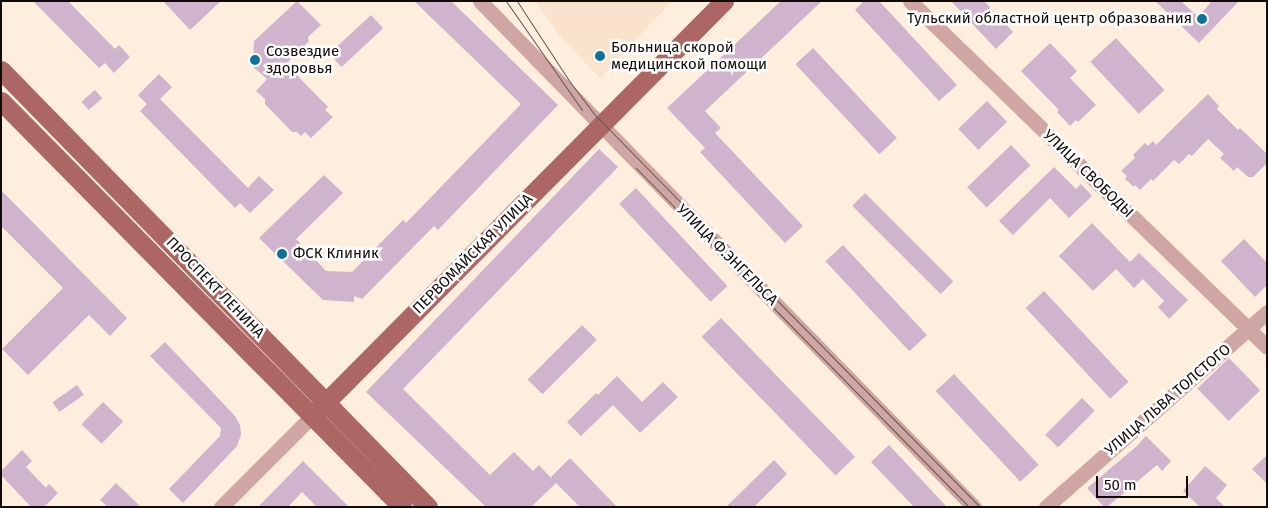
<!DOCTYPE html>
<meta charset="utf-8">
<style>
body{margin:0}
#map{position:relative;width:1268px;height:508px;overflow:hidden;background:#feeede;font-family:"Fira Sans",sans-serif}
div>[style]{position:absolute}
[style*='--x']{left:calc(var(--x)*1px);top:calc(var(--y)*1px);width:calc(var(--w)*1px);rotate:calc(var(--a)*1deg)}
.built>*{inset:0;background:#f9e3cd}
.building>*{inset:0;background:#d0b3cc;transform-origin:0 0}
.minor>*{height:15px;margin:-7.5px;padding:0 7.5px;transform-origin:7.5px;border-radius:7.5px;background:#cfa6a3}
.major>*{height:19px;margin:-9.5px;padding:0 9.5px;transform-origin:9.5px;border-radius:9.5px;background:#ac6663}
.tram>*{height:1px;margin:-0.5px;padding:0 0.5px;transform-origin:0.5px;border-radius:0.5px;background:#5f564e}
.dots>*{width:14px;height:14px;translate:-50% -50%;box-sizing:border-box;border:2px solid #fefefe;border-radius:50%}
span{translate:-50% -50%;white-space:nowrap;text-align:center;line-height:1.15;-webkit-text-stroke:5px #fefefe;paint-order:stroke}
.poi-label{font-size:15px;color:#100b06}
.right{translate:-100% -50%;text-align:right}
.left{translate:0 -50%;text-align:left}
.street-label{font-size:15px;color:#100b06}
.frame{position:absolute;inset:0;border:2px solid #100b06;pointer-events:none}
.scale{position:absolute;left:1096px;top:476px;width:92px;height:22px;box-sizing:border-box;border:2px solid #100b06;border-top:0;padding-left:6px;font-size:15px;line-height:18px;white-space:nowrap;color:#100b06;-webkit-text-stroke:4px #fefefe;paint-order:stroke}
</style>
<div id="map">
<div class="built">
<div style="clip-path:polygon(534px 1px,672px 1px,600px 78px,559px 35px)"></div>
</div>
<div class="building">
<div style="clip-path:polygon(33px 1px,68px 1px,115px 49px,119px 45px,130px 57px,114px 73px,105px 63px,99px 68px)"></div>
<div style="clip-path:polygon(163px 1px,221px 1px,190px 30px)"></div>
<div style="clip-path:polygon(297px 1px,321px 25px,308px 37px,309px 41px,286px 64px,328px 107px,325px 110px,333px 117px,311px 138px,305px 132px,301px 136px,297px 132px,292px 132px,265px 104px,265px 99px,256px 91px,267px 79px,253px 67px,254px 41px)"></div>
<div style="clip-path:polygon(414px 1px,451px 1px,558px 105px,438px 230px,434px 226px,362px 299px,354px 296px,354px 302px,323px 300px,259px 238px,324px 175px,343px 193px,296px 239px,326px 271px,352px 272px,403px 220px,406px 223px,521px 104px)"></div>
<div style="clip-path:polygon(781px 1px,822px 1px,705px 111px,721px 128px,715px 133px,803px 226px,785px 243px,700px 152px,705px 148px,667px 108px)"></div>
<div style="clip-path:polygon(864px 1px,879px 1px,957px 85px,939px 101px,855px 10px)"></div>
<div style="clip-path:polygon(951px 1px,984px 1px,1013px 32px,996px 49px)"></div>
<div style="clip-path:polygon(1155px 1px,1181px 1px,1198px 17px,1212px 1px,1239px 1px,1199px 43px)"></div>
<div style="left:371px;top:15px;width:18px;height:57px;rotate:47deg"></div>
<div style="left:1116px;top:38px;width:71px;height:35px;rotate:47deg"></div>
<div style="clip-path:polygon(1050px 43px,1077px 71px,1070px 78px,1096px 105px,1078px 122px,1076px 120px,1070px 126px,1057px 112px,1059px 110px,1021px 71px)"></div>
<div style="left:813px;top:48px;width:123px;height:24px;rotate:47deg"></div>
<div style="clip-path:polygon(159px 74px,172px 87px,160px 99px,248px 188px,259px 176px,274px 190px,250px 213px,240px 203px,235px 208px,140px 111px,147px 104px,138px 95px)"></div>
<div style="left:95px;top:90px;width:11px;height:18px;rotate:49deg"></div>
<div style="clip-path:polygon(1208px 94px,1219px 106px,1217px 109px,1238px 130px,1240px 128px,1267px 154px,1267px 163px,1253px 177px,1248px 177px,1237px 167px,1234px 171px,1220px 158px,1224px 154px,1208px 139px,1192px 156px,1189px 154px,1179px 164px,1174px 160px,1153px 181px,1151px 179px,1140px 190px,1135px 185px,1134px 187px,1125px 179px,1127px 176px,1121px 171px,1135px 158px,1133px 155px,1145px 143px,1148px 146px,1153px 141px,1156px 145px)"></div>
<div style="left:987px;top:101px;width:29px;height:40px;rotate:46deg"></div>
<div style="left:1011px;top:145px;width:28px;height:61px;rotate:46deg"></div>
<div style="clip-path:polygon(599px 149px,618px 167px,403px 389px,490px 475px,514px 452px,533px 471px,539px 465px,552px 479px,551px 477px,570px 458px,617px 507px,580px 507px,556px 483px,531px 507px,486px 507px,366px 392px)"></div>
<div style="clip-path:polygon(1054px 167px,1076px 189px,1081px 184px,1092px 196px,1069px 218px,1050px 198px,1013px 235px,999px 221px)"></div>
<div style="left:636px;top:188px;width:134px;height:23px;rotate:47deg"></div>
<div style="clip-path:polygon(1px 190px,127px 318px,110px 336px,89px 315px,28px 375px,2px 349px,63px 288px,1px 226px)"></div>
<div style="left:865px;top:193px;width:125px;height:18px;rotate:45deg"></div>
<div style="clip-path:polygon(1092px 223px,1130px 262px,1139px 253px,1188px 300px,1169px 319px,1158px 307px,1164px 301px,1143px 279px,1134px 288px,1116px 269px,1093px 291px,1059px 256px)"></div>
<div style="clip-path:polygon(1244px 239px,1267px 263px,1267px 285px,1255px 297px,1221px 261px)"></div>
<div style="left:843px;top:245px;width:123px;height:24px;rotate:47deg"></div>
<div style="left:1044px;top:291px;width:124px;height:25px;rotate:47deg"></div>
<div style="left:721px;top:318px;width:193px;height:27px;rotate:46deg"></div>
<div style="left:582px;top:325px;width:21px;height:77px;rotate:45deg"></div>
<div style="clip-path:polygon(165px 342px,235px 416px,240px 425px,241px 435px,237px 446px,183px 503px,169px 489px,220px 436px,221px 428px,150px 356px)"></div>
<div style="left:1229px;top:358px;width:45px;height:44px;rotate:46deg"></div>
<div style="left:954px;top:374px;width:124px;height:25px;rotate:47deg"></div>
<div style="clip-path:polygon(617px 376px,642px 402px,663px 382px,678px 397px,640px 433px,613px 405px,581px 436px,567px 422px,596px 393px,598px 395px)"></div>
<div style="left:77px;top:385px;width:12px;height:30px;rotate:55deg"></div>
<div style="left:1082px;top:398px;width:18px;height:52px;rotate:45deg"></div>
<div style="left:103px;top:402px;width:28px;height:31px;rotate:44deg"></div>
<div style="clip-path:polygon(1146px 436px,1171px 461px,1162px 471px,1157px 465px,1107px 507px,1104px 507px,1087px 488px,1137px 446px)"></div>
<div style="clip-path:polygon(889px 445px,947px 507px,914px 507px,871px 462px)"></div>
<div style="clip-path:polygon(22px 450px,32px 461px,26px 467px,46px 488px,49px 484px,58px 493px,44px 507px,31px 507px,1px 475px,1px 471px)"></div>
<div style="clip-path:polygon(1267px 455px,1267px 484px,1252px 469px)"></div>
<div style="clip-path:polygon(774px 460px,787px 474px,754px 507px,726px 507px)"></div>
<div style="clip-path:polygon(303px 461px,349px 507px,317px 507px,302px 492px,288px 507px,258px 507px)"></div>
<div style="clip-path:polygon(1205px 466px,1227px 485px,1216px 498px,1225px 507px,1200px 507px,1183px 491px)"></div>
<div style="clip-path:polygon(116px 483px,141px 507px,108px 507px,100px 500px)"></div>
</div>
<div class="minor">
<div style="--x:480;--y:1;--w:707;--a:45.69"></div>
<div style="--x:910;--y:1;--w:497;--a:44.1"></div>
<div style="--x:221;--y:507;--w:129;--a:-45"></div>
<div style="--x:1046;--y:507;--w:295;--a:-41.4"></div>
</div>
<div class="major">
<div style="--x:1;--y:70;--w:611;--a:45.66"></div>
<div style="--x:1;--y:101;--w:571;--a:45.35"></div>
<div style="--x:312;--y:416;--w:585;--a:-45.21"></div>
</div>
<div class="tram">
<div style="--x:506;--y:1;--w:133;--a:55.1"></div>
<div style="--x:517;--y:1;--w:97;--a:56.8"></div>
<div style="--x:570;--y:82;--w:41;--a:52.9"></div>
<div style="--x:595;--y:115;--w:549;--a:45.52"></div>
<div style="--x:636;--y:168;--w:475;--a:45.5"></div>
</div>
<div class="dots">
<div style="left:1202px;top:19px;background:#0f719e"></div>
<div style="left:600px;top:56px;background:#0f719e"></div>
<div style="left:255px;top:60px;background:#0f719e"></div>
<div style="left:282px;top:254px;background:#0f719e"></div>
</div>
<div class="poi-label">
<span class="right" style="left:1192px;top:19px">Тульский областной центр образования</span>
<span class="left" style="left:611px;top:56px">Больница скорой<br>медицинской помощи</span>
<span class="left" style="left:266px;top:60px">Созвездие<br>здоровья</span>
<span class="left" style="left:293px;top:254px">ФСК Клиник</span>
</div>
<div class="street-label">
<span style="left:1088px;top:174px;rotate:44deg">УЛИЦА СВОБОДЫ</span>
<span style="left:473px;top:254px;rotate:-45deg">ПЕРВОМАЙСКАЯ УЛИЦА</span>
<span style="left:727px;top:255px;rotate:45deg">УЛИЦА Ф.ЭНГЕЛЬСА</span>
<span style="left:215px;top:288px;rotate:46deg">ПРОСПЕКТ ЛЕНИНА</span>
<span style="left:1168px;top:400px;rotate:-41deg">УЛИЦА ЛЬВА ТОЛСТОГО</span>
</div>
<div class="frame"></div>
<div class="scale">50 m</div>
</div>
